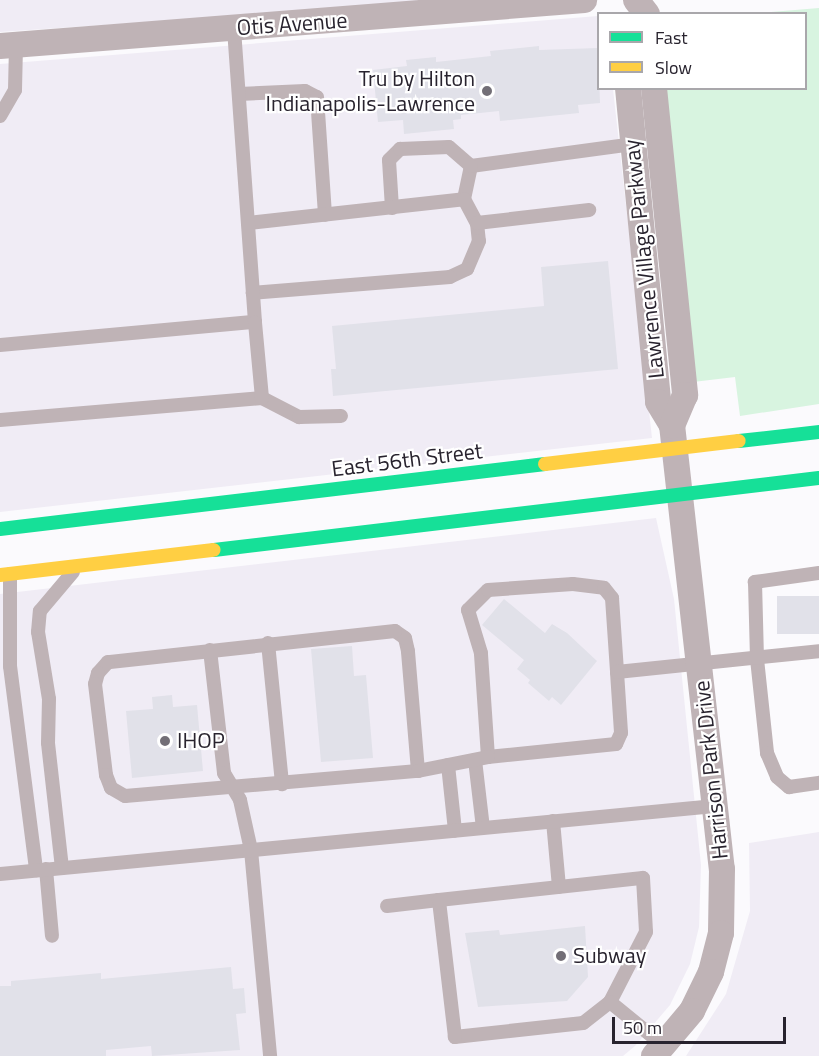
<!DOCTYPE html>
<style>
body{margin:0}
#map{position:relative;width:819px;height:1056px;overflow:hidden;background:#fbfafd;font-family:"Titillium Web",sans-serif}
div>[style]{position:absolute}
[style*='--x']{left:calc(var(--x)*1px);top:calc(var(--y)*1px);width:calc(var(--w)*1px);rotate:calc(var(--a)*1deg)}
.built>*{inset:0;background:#f0ecf5}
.green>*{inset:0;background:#d8f4e0}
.building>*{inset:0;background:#e1e1e9;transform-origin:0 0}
.lane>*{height:14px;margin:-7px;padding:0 7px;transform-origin:7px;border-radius:7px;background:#bfb3b6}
.street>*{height:26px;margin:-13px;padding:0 13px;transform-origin:13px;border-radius:13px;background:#bfb3b6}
.fast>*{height:14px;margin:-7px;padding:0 7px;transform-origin:7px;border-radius:7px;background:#16e098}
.slow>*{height:14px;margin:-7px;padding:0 7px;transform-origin:7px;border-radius:7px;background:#ffcf43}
.dots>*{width:16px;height:16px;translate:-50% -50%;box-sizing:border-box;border:3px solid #fff;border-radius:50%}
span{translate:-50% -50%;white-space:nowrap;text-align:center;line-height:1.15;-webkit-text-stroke:4.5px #fff;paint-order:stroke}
.street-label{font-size:22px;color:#28232e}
.poi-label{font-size:22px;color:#28232e}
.right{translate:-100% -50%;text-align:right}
.left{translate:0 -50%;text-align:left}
.legend{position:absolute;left:597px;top:12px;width:210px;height:78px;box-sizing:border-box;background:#fff;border:2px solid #a9a7ab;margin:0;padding:8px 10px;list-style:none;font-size:18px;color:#28232e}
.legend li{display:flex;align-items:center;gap:12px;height:30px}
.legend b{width:30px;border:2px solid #a9a7ab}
.scale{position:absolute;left:612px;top:1017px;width:174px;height:27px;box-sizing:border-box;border:3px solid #28232e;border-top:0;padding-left:8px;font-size:18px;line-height:21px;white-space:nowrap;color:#28232e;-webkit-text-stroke:4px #fff;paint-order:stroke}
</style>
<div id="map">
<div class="built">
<div style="clip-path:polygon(0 0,416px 0,417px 4px,0 32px)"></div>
<div style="clip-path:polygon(598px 16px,598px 88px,613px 89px,652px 438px,0 512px,0 64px)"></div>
<div style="clip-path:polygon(656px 518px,674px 599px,701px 865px,699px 927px,690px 964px,670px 1005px,635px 1046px,623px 1056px,0 1056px,0 594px)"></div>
<div style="clip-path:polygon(819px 832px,819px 1056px,686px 1056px,726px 994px,750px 911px,749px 843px)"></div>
</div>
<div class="green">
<div style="clip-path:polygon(819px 8px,819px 404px,740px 416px,735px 377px,693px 382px,665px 89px,806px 88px,806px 14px,758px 13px)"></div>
</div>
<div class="building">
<div style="clip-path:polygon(539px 46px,539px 50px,598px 48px,600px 103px,578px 105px,579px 113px,500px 121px,499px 111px,461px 115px,461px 119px,453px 120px,454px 129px,404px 134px,403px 120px,378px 122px,373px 70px,407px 66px,406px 60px,436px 57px,436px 62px,491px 56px,490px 51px)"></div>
<div style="clip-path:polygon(608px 261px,618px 369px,333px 396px,331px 369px,336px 369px,332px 326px,544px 306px,541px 267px)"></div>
<div style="left:819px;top:596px;width:38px;height:42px;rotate:90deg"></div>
<div style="clip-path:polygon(504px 599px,545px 633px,552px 624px,567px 633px,597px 661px,561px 705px,552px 697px,549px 701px,528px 683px,530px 680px,517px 669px,524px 660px,482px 625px)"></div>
<div style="clip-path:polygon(352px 646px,354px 676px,366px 675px,373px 758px,321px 762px,311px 649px)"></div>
<div style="clip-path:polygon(172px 695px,173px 707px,197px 705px,203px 771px,132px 778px,126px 711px,153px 709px,152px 697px)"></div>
<div style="clip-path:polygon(585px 926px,588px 977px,567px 1001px,478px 1007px,465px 933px,499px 930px,500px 935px)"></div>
<div style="clip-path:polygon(231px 967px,233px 989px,244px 988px,246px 1013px,236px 1014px,240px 1050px,152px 1056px,151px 1046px,106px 1050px,106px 1056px,0 1056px,0 986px,11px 986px,11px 981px,101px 973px,101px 979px)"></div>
</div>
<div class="lane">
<div style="--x:239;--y:94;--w:66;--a:-2.6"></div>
<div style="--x:305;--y:91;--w:13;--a:27"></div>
<div style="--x:317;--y:97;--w:118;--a:86.1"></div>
<div style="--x:0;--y:116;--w:30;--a:-60"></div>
<div style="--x:15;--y:90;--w:45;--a:-88.7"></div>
<div style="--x:464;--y:199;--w:34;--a:-78"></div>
<div style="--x:471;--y:166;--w:163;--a:-7.7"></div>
<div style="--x:392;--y:208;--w:48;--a:-93.6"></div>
<div style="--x:389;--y:160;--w:16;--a:-45"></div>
<div style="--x:400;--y:149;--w:49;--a:-2.3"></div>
<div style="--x:449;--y:147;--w:29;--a:41"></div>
<div style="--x:248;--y:223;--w:217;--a:-6.3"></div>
<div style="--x:464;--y:199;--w:27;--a:62"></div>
<div style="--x:477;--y:223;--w:18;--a:84"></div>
<div style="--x:479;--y:241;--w:30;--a:113"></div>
<div style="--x:467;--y:269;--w:19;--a:155"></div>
<div style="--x:450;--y:277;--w:198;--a:175.4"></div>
<div style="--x:477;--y:223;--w:113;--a:-6.6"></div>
<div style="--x:0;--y:345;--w:256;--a:-5.2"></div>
<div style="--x:255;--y:322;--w:294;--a:-94.1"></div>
<div style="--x:262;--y:398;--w:42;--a:27.2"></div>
<div style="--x:299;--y:417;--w:42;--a:-1.4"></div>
<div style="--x:0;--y:420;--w:263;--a:-4.8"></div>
<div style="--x:262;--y:398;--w:76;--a:-95.3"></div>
<div style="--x:819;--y:573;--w:65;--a:172"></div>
<div style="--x:755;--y:582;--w:77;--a:88.5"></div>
<div style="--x:757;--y:659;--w:95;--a:83.9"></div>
<div style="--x:767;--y:753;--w:26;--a:67"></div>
<div style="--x:777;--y:777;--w:16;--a:40"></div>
<div style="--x:789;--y:787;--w:30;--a:-8"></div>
<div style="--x:10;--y:574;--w:92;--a:90"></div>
<div style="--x:10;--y:666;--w:206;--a:82.7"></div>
<div style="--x:268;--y:643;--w:142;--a:84.3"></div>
<div style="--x:210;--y:650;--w:124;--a:83.5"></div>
<div style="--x:224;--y:773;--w:31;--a:59"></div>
<div style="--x:240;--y:800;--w:51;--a:77.6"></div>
<div style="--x:251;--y:850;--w:207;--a:84.7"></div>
<div style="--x:617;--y:672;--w:61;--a:86.2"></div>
<div style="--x:621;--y:733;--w:12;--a:114"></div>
<div style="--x:616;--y:744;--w:129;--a:174.2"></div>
<div style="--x:488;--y:757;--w:104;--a:-93.9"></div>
<div style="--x:481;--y:653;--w:45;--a:-106.8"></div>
<div style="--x:468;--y:610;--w:28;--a:-45"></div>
<div style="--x:488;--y:590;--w:85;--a:-4"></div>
<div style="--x:573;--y:584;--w:31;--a:7"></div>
<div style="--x:604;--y:588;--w:13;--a:51"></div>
<div style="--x:612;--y:598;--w:74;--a:86.1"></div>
<div style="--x:617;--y:672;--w:203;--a:-5.9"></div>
<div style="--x:475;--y:760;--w:68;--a:83.3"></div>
<div style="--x:448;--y:765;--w:66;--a:83.9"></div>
<div style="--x:418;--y:771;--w:120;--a:-94.8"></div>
<div style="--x:408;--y:651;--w:13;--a:-103"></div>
<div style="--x:405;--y:638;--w:12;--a:-145"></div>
<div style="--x:395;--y:631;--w:289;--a:173.8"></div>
<div style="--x:108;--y:662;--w:15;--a:132"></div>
<div style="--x:98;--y:673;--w:11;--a:105"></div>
<div style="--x:95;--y:684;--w:92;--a:83.1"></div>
<div style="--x:106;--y:775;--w:14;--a:69"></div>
<div style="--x:111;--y:788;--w:16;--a:30"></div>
<div style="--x:125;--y:796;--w:294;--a:-4.9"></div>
<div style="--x:418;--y:771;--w:71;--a:-11.3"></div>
<div style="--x:553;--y:821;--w:66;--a:84.8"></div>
<div style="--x:62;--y:868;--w:126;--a:-96.4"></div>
<div style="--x:48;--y:743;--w:44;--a:-88.7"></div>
<div style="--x:49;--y:699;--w:68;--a:-99.3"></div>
<div style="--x:38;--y:632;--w:21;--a:-85"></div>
<div style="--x:40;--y:611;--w:51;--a:-49.8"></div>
<div style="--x:46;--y:869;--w:67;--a:84.9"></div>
<div style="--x:0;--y:874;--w:718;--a:-5.43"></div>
<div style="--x:387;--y:906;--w:52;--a:-6.6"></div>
<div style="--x:610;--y:1002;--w:34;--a:142"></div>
<div style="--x:583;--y:1023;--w:129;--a:173.8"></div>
<div style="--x:455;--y:1037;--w:138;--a:-96.7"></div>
<div style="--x:439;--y:900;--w:205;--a:-6.2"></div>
<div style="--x:643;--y:878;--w:54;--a:86.8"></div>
<div style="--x:646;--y:932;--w:79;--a:117.2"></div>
<div style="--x:610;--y:1002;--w:68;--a:39.1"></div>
</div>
<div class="street">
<div style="--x:636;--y:0;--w:18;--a:52"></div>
<div style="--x:0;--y:46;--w:586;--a:-4.5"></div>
<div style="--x:628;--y:88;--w:315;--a:84.5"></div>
<div style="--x:658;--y:402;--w:27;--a:59"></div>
<div style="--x:672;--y:425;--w:447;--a:83.6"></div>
<div style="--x:722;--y:869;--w:64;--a:90.9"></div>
<div style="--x:721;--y:933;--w:40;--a:104.4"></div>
<div style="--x:711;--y:972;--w:43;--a:116"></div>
<div style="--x:692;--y:1011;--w:59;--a:130.2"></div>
<div style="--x:654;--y:88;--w:309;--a:84.2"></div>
<div style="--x:685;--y:395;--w:33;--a:113"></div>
</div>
<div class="fast">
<div style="--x:739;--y:441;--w:81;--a:-6.4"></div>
<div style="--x:0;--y:529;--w:549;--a:-6.8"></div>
<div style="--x:214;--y:550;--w:609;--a:-6.79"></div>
</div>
<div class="slow">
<div style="--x:545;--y:464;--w:195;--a:-6.8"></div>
<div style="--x:0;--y:575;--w:215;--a:-6.7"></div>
</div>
<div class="dots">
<div style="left:487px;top:91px;background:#726e76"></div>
<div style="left:165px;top:741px;background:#726e76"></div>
<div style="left:561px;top:956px;background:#726e76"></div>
</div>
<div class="street-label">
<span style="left:292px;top:24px;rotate:-4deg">Otis Avenue</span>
<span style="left:644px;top:259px;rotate:-96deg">Lawrence Village Parkway</span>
<span style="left:407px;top:460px;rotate:-7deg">East 56th Street</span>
<span style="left:711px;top:770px;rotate:-96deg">Harrison Park Drive</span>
</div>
<div class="poi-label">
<span class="right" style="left:475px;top:91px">Tru by Hilton<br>Indianapolis-Lawrence</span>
<span class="left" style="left:177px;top:741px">IHOP</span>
<span class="left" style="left:573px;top:956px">Subway</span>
</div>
<ul class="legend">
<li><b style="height:8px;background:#16e098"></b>Fast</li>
<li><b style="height:8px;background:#ffcf43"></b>Slow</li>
</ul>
<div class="scale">50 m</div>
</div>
